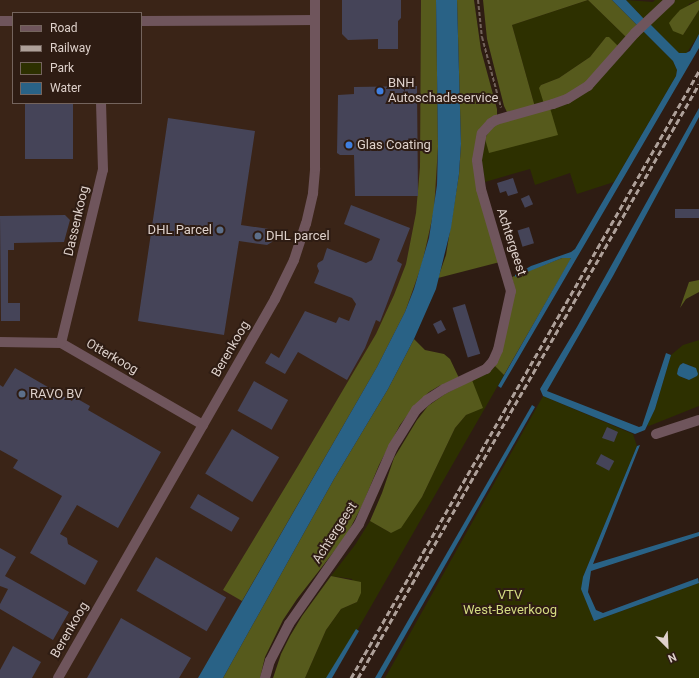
<!DOCTYPE html>
<style>
body{margin:0}
#map{position:relative;width:699px;height:678px;overflow:hidden;background:#2e1c13;font-family:Roboto,sans-serif}
div>[style]{position:absolute}
[style*='--x']{left:calc(var(--x)*1px);top:calc(var(--y)*1px);width:calc(var(--w)*1px);rotate:calc(var(--a)*1deg)}
.built>*{inset:0;background:#3a2417}
.green>*{inset:0;background:#2d3000}
.forest>*{inset:0;background:#565a1c}
.water>*{inset:0;background:#296286}
.building>*{inset:0;background:#454458;transform-origin:0 0}
.path>*{height:2px;margin-top:-1px;transform-origin:0;background:repeating-linear-gradient(90deg,#73635b 0 4px,transparent 0 6px)}
.street>*{height:10px;margin:-5px;padding:0 5px;transform-origin:5px;border-radius:5px;background:#6f555c}
.rail>*{height:3px;margin-top:-1.5px;transform-origin:0;background:repeating-linear-gradient(90deg,#aea099 0 6px,transparent 0 9px)}
.dots>*{width:11px;height:11px;translate:-50% -50%;box-sizing:border-box;border:2px solid #2e1c13;border-radius:50%}
span{translate:-50% -50%;white-space:nowrap;text-align:center;line-height:1.15;-webkit-text-stroke:4px #2e1c13;paint-order:stroke}
.poi-label{font-size:13px;color:#ded1cb}
.left{translate:0 -50%;text-align:left}
.right{translate:-100% -50%;text-align:right}
.street-label{font-size:13px;color:#ded1cb}
.park-label{font-size:13px;color:#d4db82}
.legend{position:absolute;left:12px;top:12px;width:130px;height:92px;box-sizing:border-box;background:#2e1c13;border:1px solid #74645d;margin:0;padding:5px 7px;list-style:none;font-size:12px;color:#ded1cb}
.legend li{display:flex;align-items:center;gap:8px;height:20px}
.legend b{width:20px;border:1px solid #74645d}
.north{position:absolute;left:647px;top:626px;width:40px;height:40px;-webkit-text-stroke:3px #2e1c13;paint-order:stroke;rotate:156deg;font-size:11px;font-weight:700;line-height:16px;text-align:center;color:#ded1cb}
.north::after{content:'';display:block;margin:auto;width:14px;height:18px;background:#ded1cb;clip-path:polygon(50% 0,100% 100%,50% 72%,0 100%)}
</style>
<div id="map">
<div class="built">
<div style="clip-path:polygon(evenodd,0 0,446px 0,446px 190px,418px 307px,210px 678px,0 678px,0 0,13px 13px,141px 13px,141px 103px,13px 103px,13px 13px)"></div>
</div>
<div class="green">
<div style="clip-path:polygon(588px 0,627px 38px,619px 47px,606px 37px,590px 57px,559px 78px,541px 85px,544px 104px,535px 107px,512px 25px)"></div>
<div style="clip-path:polygon(626px 0,653px 2px,655px 0,667px 0,645px 20px)"></div>
<div style="clip-path:polygon(675px 0,699px 0,689px 4px,683px 35px,699px 10px,699px 34px,686px 54px,679px 54px,649px 23px)"></div>
<div style="clip-path:polygon(642px 30px,673px 61px,677px 70px,676px 76px,614px 182px,577px 194px,570px 173px,535px 185px,530px 169px,485px 182px,481px 156px,485px 139px,489px 152px,550px 108px)"></div>
<div style="clip-path:polygon(evenodd,699px 340px,699px 406px,649px 426px,647px 425px,655px 409px,671px 355px,683px 345px,699px 340px,682px 363px,692px 366px,689px 380px,679px 376px,677px 373px,682px 363px)"></div>
<div style="clip-path:polygon(494px 365px,504px 375px,358px 629px,328px 678px,305px 678px,326px 630px,341px 609px,357px 602px,352px 579px,331px 576px,355px 545px,370px 521px,391px 533px,422px 497px,455px 428px,466px 415px,472px 412px,472px 380px)"></div>
<div style="clip-path:polygon(543px 396px,633px 434px,637px 446px,583px 577px,594px 621px,699px 583px,699px 678px,385px 678px)"></div>
</div>
<div class="forest">
<div style="clip-path:polygon(421px 0,436px 0,438px 147px,434px 210px,422px 264px,405px 312px,377px 367px,242px 601px,223px 590px,298px 466px,376px 334px,394px 295px,406px 264px,416px 213px,420px 167px)"></div>
<div style="clip-path:polygon(457px 0,474px 0,481px 50px,497px 109px,497px 115px,475px 149px,500px 262px,438px 278px,446px 255px,459px 174px,461px 144px)"></div>
<div style="clip-path:polygon(483px 0,612px 0,639px 27px,627px 38px,588px 0,512px 25px,535px 107px,507px 112px,504px 106px,487px 39px)"></div>
<div style="clip-path:polygon(699px 0,699px 10px,683px 35px,673px 31px,669px 23px,672px 19px,680px 10px)"></div>
<div style="clip-path:polygon(606px 37px,609px 37px,619px 47px,594px 77px,571px 94px,544px 104px,539px 88px,541px 85px,559px 78px,590px 57px)"></div>
<div style="clip-path:polygon(550px 108px,558px 135px,489px 153px,485px 139px,491px 126px)"></div>
<div style="clip-path:polygon(570px 257px,571px 259px,504px 375px,494px 365px,515px 290px,512px 277px,562px 258px)"></div>
<div style="clip-path:polygon(699px 280px,699px 292px,686px 299px,680px 308px,689px 282px)"></div>
<div style="clip-path:polygon(414px 339px,425px 350px,444px 354px,450px 359px,459px 378px,439px 386px,429px 392px,412px 409px,400px 425px,379px 465px,362px 506px,346px 536px,297px 599px,283px 620px,265px 657px,260px 678px,223px 678px,334px 479px,388px 389px)"></div>
<div style="clip-path:polygon(472px 380px,483px 408px,466px 415px,455px 428px,422px 497px,401px 528px,391px 533px,370px 521px,382px 493px,394px 458px,417px 420px,428px 406px,445px 394px)"></div>
<div style="clip-path:polygon(331px 576px,361px 582px,361px 593px,357px 602px,341px 609px,326px 630px,305px 678px,273px 678px,281px 654px,290px 636px,302px 616px)"></div>
</div>
<div class="water">
<div style="clip-path:polygon(436px 0,457px 0,461px 144px,459px 174px,451px 228px,436px 289px,414px 339px,388px 389px,334px 479px,223px 678px,198px 678px,377px 367px,405px 312px,414px 289px,429px 238px,437px 185px,438px 147px)"></div>
<div style="clip-path:polygon(612px 0,626px 0,645px 20px,639px 27px)"></div>
<div style="clip-path:polygon(649px 23px,679px 53px,686px 53px,690px 51px,699px 34px,699px 48px,501px 388px,498px 386px,571px 258px,562px 258px,515px 277px,515px 275px,531px 266px,571px 252px,575px 249px,676px 76px,677px 70px,673px 61px,642px 30px)"></div>
<div style="clip-path:polygon(699px 108px,699px 117px,613px 276px,547px 391px,639px 427px,642px 426px,666px 353px,671px 355px,655px 409px,645px 430px,635px 434px,543px 396px,540px 389px,577px 327px)"></div>
<div style="clip-path:polygon(683px 363px,696px 368px,698px 374px,697px 376px,689px 380px,679px 376px,677px 374px,678px 369px,680px 365px)"></div>
<div style="clip-path:polygon(532px 405px,535px 407px,381px 678px,375px 678px)"></div>
<div style="clip-path:polygon(640px 445px,593px 564px,699px 532px,699px 536px,591px 571px,588px 592px,596px 610px,603px 613px,698px 578px,699px 583px,594px 621px,581px 589px,583px 577px,637px 446px)"></div>
<div style="clip-path:polygon(356px 629px,359px 631px,332px 678px,326px 678px)"></div>
</div>
<div class="building">
<div style="clip-path:polygon(342px 0,401px 0,401px 18px,398px 21px,398px 49px,378px 49px,378px 39px,348px 40px,342px 34px)"></div>
<div style="clip-path:polygon(417px 86px,418px 196px,355px 196px,354px 155px,340px 155px,337px 153px,338px 95px,354px 94px,354px 87px)"></div>
<div style="left:25px;top:103px;width:48px;height:56px"></div>
<div style="clip-path:polygon(168px 118px,255px 131px,241px 225px,269px 229px,273px 234px,274px 238px,272px 242px,267px 245px,239px 241px,224px 335px,138px 321px)"></div>
<div style="clip-path:polygon(513px 178px,518px 193px,508px 196px,506px 191px,500px 193px,497px 183px)"></div>
<div style="left:529px;top:195px;width:10px;height:9px;rotate:66deg"></div>
<div style="clip-path:polygon(351px 205px,410px 228px,397px 261px,402px 264px,380px 322px,376px 320px,365px 348px,347px 380px,298px 352px,285px 374px,265px 363px,271px 353px,279px 358px,305px 311px,336px 323px,339px 317px,349px 321px,356px 304px,352px 298px,314px 283px,319px 271px,317px 266px,318px 263px,323px 260px,327px 248px,366px 263px,372px 260px,380px 239px,344px 224px)"></div>
<div style="left:699px;top:209px;width:9px;height:24px;rotate:90deg"></div>
<div style="clip-path:polygon(65px 215px,70px 220px,64px 242px,14px 243px,14px 250px,8px 250px,8px 303px,20px 303px,20px 321px,1px 321px,0 216px)"></div>
<div style="left:529px;top:227px;width:17px;height:12px;rotate:73deg"></div>
<div style="left:465px;top:304px;width:52px;height:13px;rotate:73deg"></div>
<div style="left:441px;top:320px;width:11px;height:9px;rotate:63deg"></div>
<div style="clip-path:polygon(15px 368px,72px 401px,74px 397px,90px 406px,88px 410px,161px 452px,118px 528px,77px 505px,60px 534px,67px 538px,68px 544px,98px 561px,85px 585px,30px 553px,62px 496px,13px 468px,18px 460px,0 450px,0 385px,3px 387px)"></div>
<div style="left:254px;top:381px;width:39px;height:34px;rotate:29deg"></div>
<div style="clip-path:polygon(607px 427px,618px 432px,614px 442px,602px 438px)"></div>
<div style="left:232px;top:429px;width:55px;height:52px;rotate:31deg"></div>
<div style="left:601px;top:454px;width:15px;height:11px;rotate:28deg"></div>
<div style="left:198px;top:494px;width:48px;height:16px;rotate:30deg"></div>
<div style="clip-path:polygon(0 548px,16px 557px,5px 576px,69px 612px,53px 640px,0 609px,0 604px,8px 589px,0 586px)"></div>
<div style="left:156px;top:557px;width:81px;height:39px;rotate:30deg"></div>
<div style="clip-path:polygon(121px 618px,191px 658px,179px 678px,87px 678px)"></div>
<div style="clip-path:polygon(13px 646px,41px 662px,32px 678px,0 678px,0 670px)"></div>
</div>
<div class="path">
<div style="--x:478;--y:0;--w:37;--a:84"></div>
<div style="--x:482;--y:37;--w:73;--a:75"></div>
</div>
<div class="street">
<div style="--x:0;--y:21;--w:13;--a:0"></div>
<div style="--x:141;--y:21;--w:174;--a:-0.3"></div>
<div style="--x:0;--y:342;--w:61;--a:0.9"></div>
<div style="--x:61;--y:343;--w:164;--a:30"></div>
<div style="--x:61;--y:343;--w:178;--a:-76.4"></div>
<div style="--x:103;--y:170;--w:67;--a:-91.7"></div>
<div style="--x:656;--y:434;--w:45;--a:-18"></div>
<div style="--x:58;--y:678;--w:437;--a:-60.2"></div>
<div style="--x:275;--y:299;--w:43;--a:-64"></div>
<div style="--x:294;--y:260;--w:38;--a:-72"></div>
<div style="--x:306;--y:224;--w:32;--a:-77"></div>
<div style="--x:313;--y:193;--w:25;--a:-85"></div>
<div style="--x:315;--y:168;--w:168;--a:-90"></div>
<div style="--x:265;--y:678;--w:18;--a:-74"></div>
<div style="--x:270;--y:661;--w:42;--a:-62.8"></div>
<div style="--x:289;--y:624;--w:122;--a:-55"></div>
<div style="--x:359;--y:524;--w:84;--a:-66.2"></div>
<div style="--x:393;--y:447;--w:44;--a:-58.1"></div>
<div style="--x:416;--y:410;--w:15;--a:-42"></div>
<div style="--x:427;--y:400;--w:20;--a:-33"></div>
<div style="--x:444;--y:389;--w:47;--a:-25.5"></div>
<div style="--x:486;--y:369;--w:11;--a:-49"></div>
<div style="--x:493;--y:361;--w:12;--a:-66"></div>
<div style="--x:498;--y:350;--w:60;--a:-77.6"></div>
<div style="--x:511;--y:291;--w:106;--a:-106.4"></div>
<div style="--x:481;--y:189;--w:29;--a:-98"></div>
<div style="--x:477;--y:160;--w:27;--a:-80"></div>
<div style="--x:482;--y:133;--w:13;--a:-48"></div>
<div style="--x:491;--y:123;--w:6;--a:-31"></div>
<div style="--x:496;--y:120;--w:59;--a:-15.7"></div>
<div style="--x:553;--y:104;--w:15;--a:-20"></div>
<div style="--x:567;--y:99;--w:25;--a:-32"></div>
<div style="--x:588;--y:86;--w:71;--a:-48.4"></div>
<div style="--x:635;--y:33;--w:48;--a:-43.3"></div>
</div>
<div class="rail">
<div style="--x:351;--y:678;--w:700;--a:-60.17"></div>
<div style="--x:358;--y:678;--w:685;--a:-60.14"></div>
</div>
<div class="dots">
<div style="left:380px;top:91px;background:#3f7fe0"></div>
<div style="left:349px;top:145px;background:#3f7fe0"></div>
<div style="left:220px;top:230px;background:#5c6f8a"></div>
<div style="left:258px;top:236px;background:#5c6f8a"></div>
<div style="left:22px;top:394px;background:#5c6f8a"></div>
</div>
<div class="poi-label">
<span class="left" style="left:388px;top:91px">BNH<br>Autoschadeservice</span>
<span class="left" style="left:357px;top:145px">Glas Coating</span>
<span class="right" style="left:212px;top:230px">DHL Parcel</span>
<span class="left" style="left:266px;top:236px">DHL parcel</span>
<span class="left" style="left:30px;top:394px">RAVO BV</span>
</div>
<div class="street-label">
<span style="left:77px;top:221px;rotate:-77deg">Dassenkoog</span>
<span style="left:511px;top:242px;rotate:72deg">Achtergeest</span>
<span style="left:231px;top:349px;rotate:-60deg">Berenkoog</span>
<span style="left:112px;top:357px;rotate:30deg">Otterkoog</span>
<span style="left:335px;top:533px;rotate:-57deg">Achtergeest</span>
<span style="left:70px;top:630px;rotate:-60deg">Berenkoog</span>
</div>
<div class="park-label">
<span style="left:510px;top:603px">VTV<br>West-Beverkoog</span>
</div>
<ul class="legend">
<li><b style="height:5px;background:#6f555c"></b>Road</li>
<li><b style="height:5px;background:#aea099"></b>Railway</li>
<li><b style="height:11px;background:#2d3000"></b>Park</li>
<li><b style="height:11px;background:#296286"></b>Water</li>
</ul>
<div class="north">N</div>
</div>
